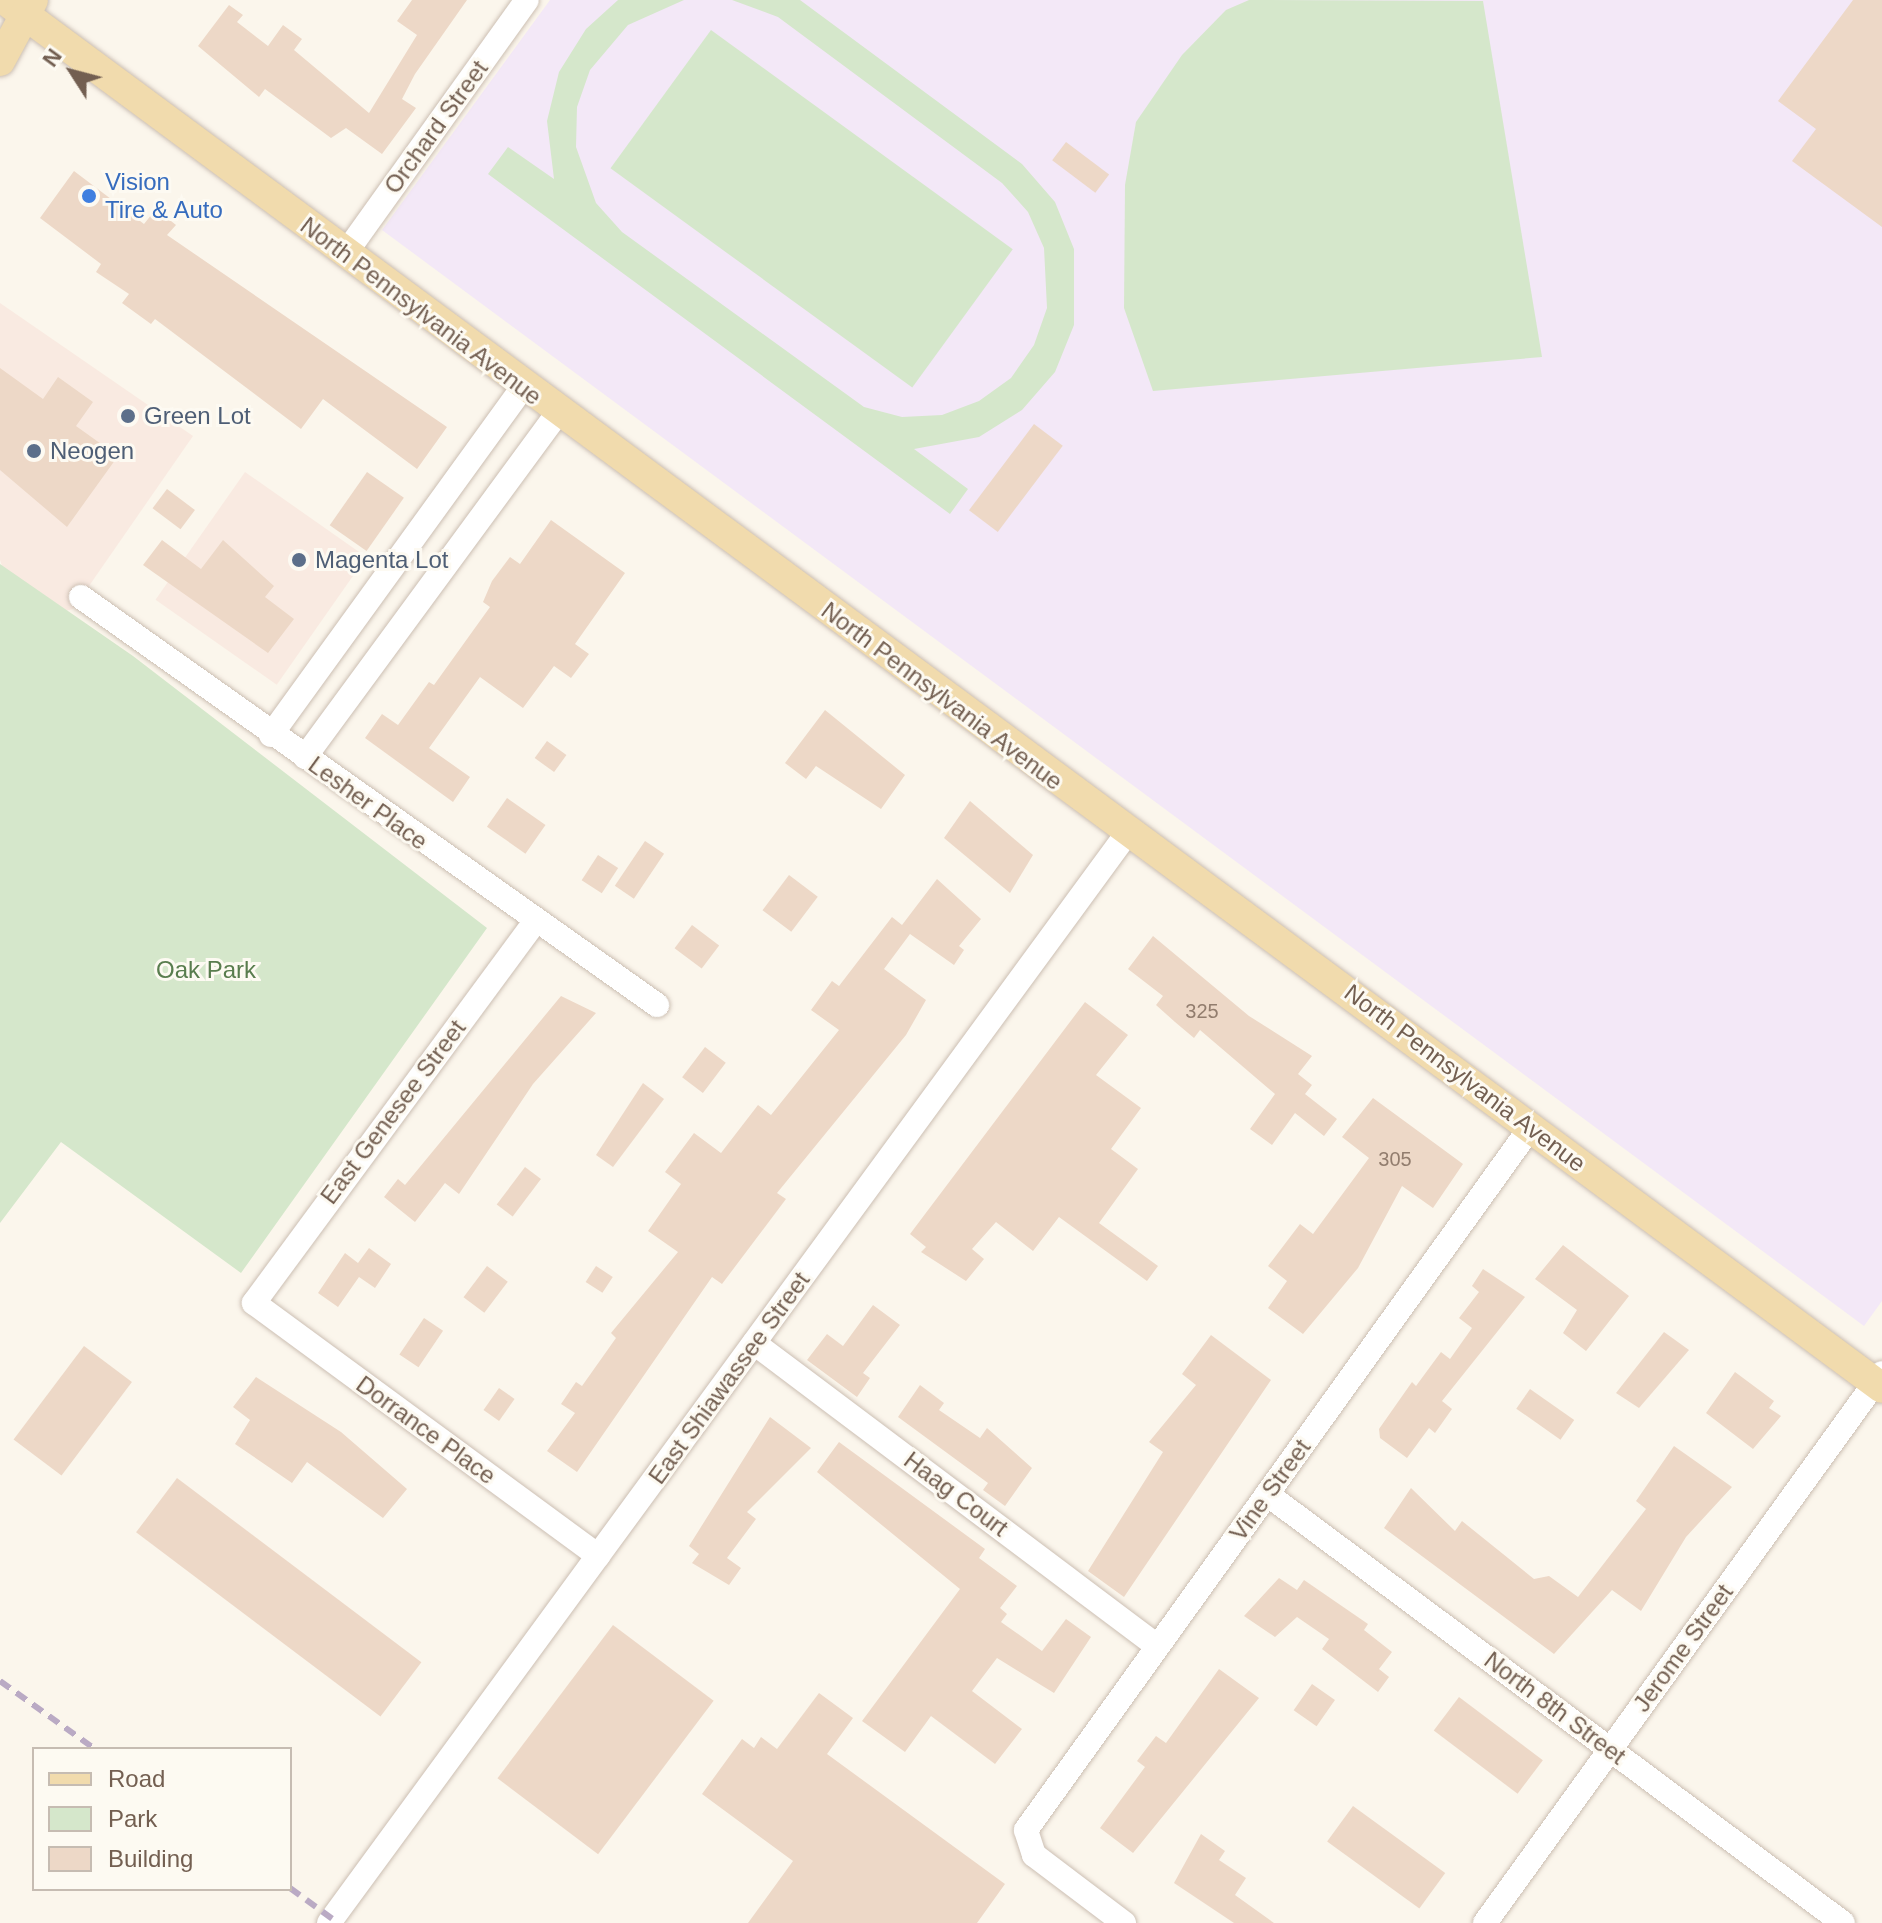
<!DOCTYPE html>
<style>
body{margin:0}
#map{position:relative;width:1882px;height:1923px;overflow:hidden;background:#fbf6ec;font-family:Helvetica,sans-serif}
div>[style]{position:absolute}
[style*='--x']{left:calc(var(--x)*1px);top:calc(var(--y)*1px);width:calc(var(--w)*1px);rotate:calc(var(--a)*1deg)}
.commercial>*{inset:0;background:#f9eae1;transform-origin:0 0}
.education>*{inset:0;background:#f3e8f7}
.green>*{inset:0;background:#d5e7cb;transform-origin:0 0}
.building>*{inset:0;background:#edd8c7;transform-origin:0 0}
.roads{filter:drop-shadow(0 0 2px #ccbfb3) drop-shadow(0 0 2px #ccbfb3)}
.minor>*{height:24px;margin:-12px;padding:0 12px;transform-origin:12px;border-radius:12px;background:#fff}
.major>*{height:30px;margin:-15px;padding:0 15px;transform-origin:15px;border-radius:15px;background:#f1dbad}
.rail>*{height:6px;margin-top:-3px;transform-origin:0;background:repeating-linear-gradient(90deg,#baaac4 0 12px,transparent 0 20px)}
.dots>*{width:22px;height:22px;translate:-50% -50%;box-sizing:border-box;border:4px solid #fdfaf2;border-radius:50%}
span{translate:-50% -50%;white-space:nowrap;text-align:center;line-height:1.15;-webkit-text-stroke:6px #fdfaf2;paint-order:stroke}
.number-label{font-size:20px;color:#927d6e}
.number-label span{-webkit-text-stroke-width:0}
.street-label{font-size:24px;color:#735f51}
.shop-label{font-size:24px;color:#366cbe}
.left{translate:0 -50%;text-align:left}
.service-label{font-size:24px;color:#4e5e75}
.park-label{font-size:24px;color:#597d4e}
.legend{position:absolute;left:32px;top:1747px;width:260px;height:144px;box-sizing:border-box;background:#fdfaf2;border:2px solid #c6bcb2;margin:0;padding:10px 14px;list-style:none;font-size:24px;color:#735f51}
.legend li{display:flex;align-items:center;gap:16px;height:40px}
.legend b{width:40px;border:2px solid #c6bcb2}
.north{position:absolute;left:32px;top:32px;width:80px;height:80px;-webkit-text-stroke:6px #fdfaf2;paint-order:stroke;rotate:306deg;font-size:22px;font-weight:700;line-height:32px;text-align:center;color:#735f51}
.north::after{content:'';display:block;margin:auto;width:28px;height:36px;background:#735f51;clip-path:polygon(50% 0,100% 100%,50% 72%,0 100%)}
</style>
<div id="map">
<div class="commercial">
<div style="clip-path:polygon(0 303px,193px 436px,73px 609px,53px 614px,7px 581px,0 560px)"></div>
<div style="left:245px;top:472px;width:148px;height:156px;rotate:35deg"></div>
</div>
<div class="education">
<div style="clip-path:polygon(550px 0,1882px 0,1882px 1301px,1864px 1326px,382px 230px)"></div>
</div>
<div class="green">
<div style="clip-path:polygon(618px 0,684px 0,628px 25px,590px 70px,577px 107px,576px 147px,596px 203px,622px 232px,864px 407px,902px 417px,942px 415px,979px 401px,1011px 378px,1034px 345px,1047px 308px,1044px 248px,1028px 212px,1002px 183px,778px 17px,732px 0,800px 0,1022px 164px,1055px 202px,1074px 249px,1074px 325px,1055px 372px,1022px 410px,979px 437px,914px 449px,968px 489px,950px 514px,488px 174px,508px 147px,554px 179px,547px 121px,559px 72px,586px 29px)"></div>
<div style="clip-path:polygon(1249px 0,1483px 1px,1542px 357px,1153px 391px,1124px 308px,1125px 185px,1136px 122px,1182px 55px,1226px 10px)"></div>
<div style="left:711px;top:30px;width:373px;height:171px;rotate:36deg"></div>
<div style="clip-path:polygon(0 564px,133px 656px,487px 928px,241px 1273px,61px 1142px,0 1223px)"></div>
</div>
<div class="building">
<div style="clip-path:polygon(412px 0,467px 0,415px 74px,402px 99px,416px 108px,382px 154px,346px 128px,331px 138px,265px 89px,259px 97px,198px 46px,229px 5px,243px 15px,237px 22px,268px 46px,283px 25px,302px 39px,294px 50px,369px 113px,417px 35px,397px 21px)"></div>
<div style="clip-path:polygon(1853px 0,1882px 0,1882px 227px,1792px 161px,1816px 129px,1778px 101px)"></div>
<div style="left:1066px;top:142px;width:54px;height:23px;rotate:37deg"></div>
<div style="clip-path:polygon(74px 171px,144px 224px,156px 209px,176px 225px,167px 235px,447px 427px,417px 469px,323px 399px,301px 429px,155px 319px,151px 324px,122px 303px,129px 294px,96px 272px,101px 264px,40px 218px)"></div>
<div style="clip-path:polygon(0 368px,43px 399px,58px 377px,93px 402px,76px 426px,118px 456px,67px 527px,0 470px)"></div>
<div style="left:1034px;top:424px;width:36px;height:108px;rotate:37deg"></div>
<div style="left:367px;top:472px;width:45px;height:65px;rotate:35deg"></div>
<div style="left:167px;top:489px;width:35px;height:24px;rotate:37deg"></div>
<div style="clip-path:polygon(551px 520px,625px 573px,575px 644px,589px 654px,571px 678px,554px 666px,523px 708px,480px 677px,429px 748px,470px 777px,453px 802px,365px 738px,382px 714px,398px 725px,429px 682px,434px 685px,490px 607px,483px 602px,492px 581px,510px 557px,520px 564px)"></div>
<div style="clip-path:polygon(162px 540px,201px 569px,223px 540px,274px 586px,265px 597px,294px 619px,268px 653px,143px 565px)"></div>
<div style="clip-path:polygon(825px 710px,905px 775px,881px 809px,816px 766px,806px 779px,785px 763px)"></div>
<div style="left:547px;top:741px;width:24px;height:21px;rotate:36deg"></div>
<div style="left:507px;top:798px;width:47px;height:35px;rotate:35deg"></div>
<div style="clip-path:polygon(970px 801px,1033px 855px,1010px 893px,944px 838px)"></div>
<div style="left:645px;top:841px;width:23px;height:54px;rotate:34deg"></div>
<div style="left:598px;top:855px;width:24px;height:30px;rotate:33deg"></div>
<div style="left:789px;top:875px;width:36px;height:44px;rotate:37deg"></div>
<div style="clip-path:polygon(937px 879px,981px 919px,959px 946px,964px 950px,954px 965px,910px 934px,884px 969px,926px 1000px,906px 1035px,777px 1193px,786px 1199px,722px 1284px,712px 1277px,577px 1472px,547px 1451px,575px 1413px,561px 1404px,576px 1382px,582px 1386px,616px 1338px,611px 1333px,678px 1252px,648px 1231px,681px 1184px,665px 1172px,694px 1133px,721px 1153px,758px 1105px,771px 1115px,839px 1030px,811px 1010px,832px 981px,839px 986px,892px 917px,902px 925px)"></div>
<div style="left:692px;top:925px;width:34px;height:29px;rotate:37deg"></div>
<div style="clip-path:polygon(1153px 936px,1249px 1016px,1312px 1056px,1298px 1074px,1312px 1085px,1305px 1094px,1337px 1119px,1324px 1136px,1295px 1113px,1272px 1145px,1250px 1129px,1275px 1094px,1200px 1030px,1194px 1038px,1175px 1022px,1156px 1005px,1163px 996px,1128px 969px)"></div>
<div style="clip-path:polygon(561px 996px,596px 1013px,533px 1084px,459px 1194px,445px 1183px,415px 1222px,384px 1197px,398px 1179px,405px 1185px)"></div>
<div style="clip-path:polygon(1085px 1002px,1128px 1035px,1096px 1075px,1141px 1108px,1111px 1149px,1138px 1169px,1099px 1223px,1158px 1266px,1147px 1281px,1059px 1217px,1033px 1251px,996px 1222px,972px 1249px,984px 1259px,966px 1281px,921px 1252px,926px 1247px,910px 1234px)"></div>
<div style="left:705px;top:1047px;width:26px;height:38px;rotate:37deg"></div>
<div style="clip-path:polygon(643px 1083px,664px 1099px,613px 1167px,596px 1155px)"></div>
<div style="clip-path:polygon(1373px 1098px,1463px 1164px,1433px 1208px,1402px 1186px,1358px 1268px,1303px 1334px,1268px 1308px,1287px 1281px,1268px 1266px,1300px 1224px,1313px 1234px,1369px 1158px,1342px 1137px)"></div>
<div style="left:525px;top:1167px;width:20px;height:47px;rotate:37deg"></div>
<div style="clip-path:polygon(1563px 1245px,1629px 1296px,1586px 1351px,1563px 1333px,1577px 1310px,1535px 1279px)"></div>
<div style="clip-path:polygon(369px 1248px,391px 1264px,375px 1288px,359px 1277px,338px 1307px,318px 1293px,345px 1253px,358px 1263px)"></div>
<div style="left:487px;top:1266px;width:26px;height:39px;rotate:37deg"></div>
<div style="left:596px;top:1266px;width:20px;height:19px;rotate:33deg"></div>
<div style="clip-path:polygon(1483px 1269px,1525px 1297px,1442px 1401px,1452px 1409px,1435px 1433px,1429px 1428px,1407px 1458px,1380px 1438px,1379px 1429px,1412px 1382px,1416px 1386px,1441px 1352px,1450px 1359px,1472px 1328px,1459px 1318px,1479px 1292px,1472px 1286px)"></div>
<div style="clip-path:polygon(873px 1305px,900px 1325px,863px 1373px,870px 1378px,857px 1397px,807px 1360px,827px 1334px,843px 1346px)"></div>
<div style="left:424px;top:1318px;width:23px;height:44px;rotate:34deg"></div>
<div style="clip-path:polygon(1664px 1332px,1689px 1350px,1639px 1408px,1616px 1393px)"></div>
<div style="clip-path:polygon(1211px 1335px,1271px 1380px,1124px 1597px,1088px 1571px,1163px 1452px,1149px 1442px,1196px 1385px,1182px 1374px)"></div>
<div style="left:84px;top:1346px;width:60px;height:117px;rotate:37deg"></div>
<div style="clip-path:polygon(1735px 1372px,1774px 1401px,1769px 1408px,1781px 1416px,1753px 1449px,1706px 1413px)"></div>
<div style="clip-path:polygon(256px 1377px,341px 1432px,407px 1489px,383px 1518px,307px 1462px,292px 1483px,235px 1444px,250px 1420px,233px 1407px)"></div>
<div style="clip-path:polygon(920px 1385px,944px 1403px,939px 1410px,980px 1438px,987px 1428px,1032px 1468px,1005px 1506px,983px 1490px,988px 1483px,898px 1417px)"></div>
<div style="left:499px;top:1388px;width:19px;height:27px;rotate:35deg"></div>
<div style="left:1530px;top:1389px;width:54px;height:24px;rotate:35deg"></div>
<div style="clip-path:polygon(770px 1417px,811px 1448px,747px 1512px,756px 1519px,727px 1558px,741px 1568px,729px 1585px,692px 1563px,699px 1554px,689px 1546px)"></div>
<div style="clip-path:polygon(839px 1442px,985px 1549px,979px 1558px,1017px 1586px,1000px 1608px,1007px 1614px,1001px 1622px,1042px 1651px,1066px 1619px,1091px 1637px,1054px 1693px,997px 1658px,972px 1691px,1022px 1729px,995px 1764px,931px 1716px,905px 1752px,862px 1721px,960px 1589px,817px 1472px)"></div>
<div style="clip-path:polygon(1674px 1446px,1732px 1487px,1686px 1537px,1641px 1611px,1612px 1590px,1554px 1654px,1384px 1528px,1411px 1488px,1455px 1531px,1462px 1521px,1534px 1579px,1549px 1576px,1578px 1597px,1646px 1509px,1636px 1501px)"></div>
<div style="left:177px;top:1478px;width:306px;height:68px;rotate:37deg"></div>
<div style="clip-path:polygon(1279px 1578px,1297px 1590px,1304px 1580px,1368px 1624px,1364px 1630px,1392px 1652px,1379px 1669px,1389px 1677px,1378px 1692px,1322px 1649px,1329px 1639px,1297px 1617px,1275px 1637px,1244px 1616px)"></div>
<div style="left:613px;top:1625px;width:126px;height:192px;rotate:37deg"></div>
<div style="clip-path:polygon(1219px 1669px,1259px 1698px,1133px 1853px,1100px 1828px,1145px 1767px,1137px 1761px,1156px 1736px,1166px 1743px)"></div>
<div style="left:1312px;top:1684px;width:28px;height:32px;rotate:35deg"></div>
<div style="clip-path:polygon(819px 1693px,853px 1718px,827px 1754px,1005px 1884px,977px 1923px,748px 1923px,793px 1861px,702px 1794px,742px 1739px,754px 1748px,761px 1737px,777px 1749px)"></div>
<div style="left:1459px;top:1697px;width:105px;height:42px;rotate:37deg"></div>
<div style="left:1353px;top:1806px;width:114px;height:44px;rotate:36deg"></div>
<div style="clip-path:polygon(1201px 1834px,1225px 1851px,1219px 1860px,1246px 1878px,1235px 1895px,1274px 1923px,1234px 1923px,1174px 1883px)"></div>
</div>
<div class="roads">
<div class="minor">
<div style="--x:345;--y:254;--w:312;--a:-54.4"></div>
<div style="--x:81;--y:597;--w:706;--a:35.31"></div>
<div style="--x:271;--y:735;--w:430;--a:-54.1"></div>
<div style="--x:305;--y:757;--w:427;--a:-53.7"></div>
<div style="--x:534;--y:923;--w:472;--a:126.4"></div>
<div style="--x:254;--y:1303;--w:427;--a:36.3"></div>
<div style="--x:754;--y:1343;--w:504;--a:36.94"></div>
<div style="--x:1267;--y:1494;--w:718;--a:36.68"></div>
<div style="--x:329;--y:1923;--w:1352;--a:-53.78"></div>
<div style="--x:1124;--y:1923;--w:113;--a:-142.9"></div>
<div style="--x:1034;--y:1855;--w:26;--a:-108"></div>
<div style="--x:1026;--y:1830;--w:864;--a:-54.32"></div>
<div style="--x:1485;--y:1923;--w:678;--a:-54.18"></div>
</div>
<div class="major">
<div style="--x:5;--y:0;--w:2334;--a:36.48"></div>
<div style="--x:0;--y:61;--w:69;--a:-61.6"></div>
</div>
</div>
<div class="rail">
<div style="--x:0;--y:1681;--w:117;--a:35.6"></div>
<div style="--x:290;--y:1888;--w:59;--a:36.1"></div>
</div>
<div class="dots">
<div style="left:89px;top:196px;background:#3f7fe0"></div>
<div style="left:128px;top:416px;background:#5c6f8a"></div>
<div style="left:34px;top:451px;background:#5c6f8a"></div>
<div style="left:299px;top:560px;background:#5c6f8a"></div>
</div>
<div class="number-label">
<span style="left:1202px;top:1011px">325</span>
<span style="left:1395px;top:1159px">305</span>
</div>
<div class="street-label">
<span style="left:436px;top:127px;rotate:-54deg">Orchard Street</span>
<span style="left:421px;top:311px;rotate:37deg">North Pennsylvania Avenue</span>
<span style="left:942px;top:696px;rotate:37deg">North Pennsylvania Avenue</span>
<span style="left:368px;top:803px;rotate:36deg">Lesher Place</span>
<span style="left:1465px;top:1078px;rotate:37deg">North Pennsylvania Avenue</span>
<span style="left:393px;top:1112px;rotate:-53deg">East Genesee Street</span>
<span style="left:729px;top:1378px;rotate:-54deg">East Shiawassee Street</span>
<span style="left:426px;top:1430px;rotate:36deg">Dorrance Place</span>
<span style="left:1270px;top:1490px;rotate:-54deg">Vine Street</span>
<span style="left:956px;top:1494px;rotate:37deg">Haag Court</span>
<span style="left:1683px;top:1648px;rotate:-54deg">Jerome Street</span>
<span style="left:1555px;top:1708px;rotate:37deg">North 8th Street</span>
</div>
<div class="shop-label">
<span class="left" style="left:105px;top:196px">Vision<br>Tire &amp; Auto</span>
</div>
<div class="service-label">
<span class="left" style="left:144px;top:416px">Green Lot</span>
<span class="left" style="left:50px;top:451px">Neogen</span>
<span class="left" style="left:315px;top:560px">Magenta Lot</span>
</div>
<div class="park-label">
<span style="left:206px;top:970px">Oak Park</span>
</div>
<ul class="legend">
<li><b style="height:10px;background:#f1dbad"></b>Road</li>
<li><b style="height:22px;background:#d5e7cb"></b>Park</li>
<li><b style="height:22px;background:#edd8c7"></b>Building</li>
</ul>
<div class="north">N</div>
</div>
